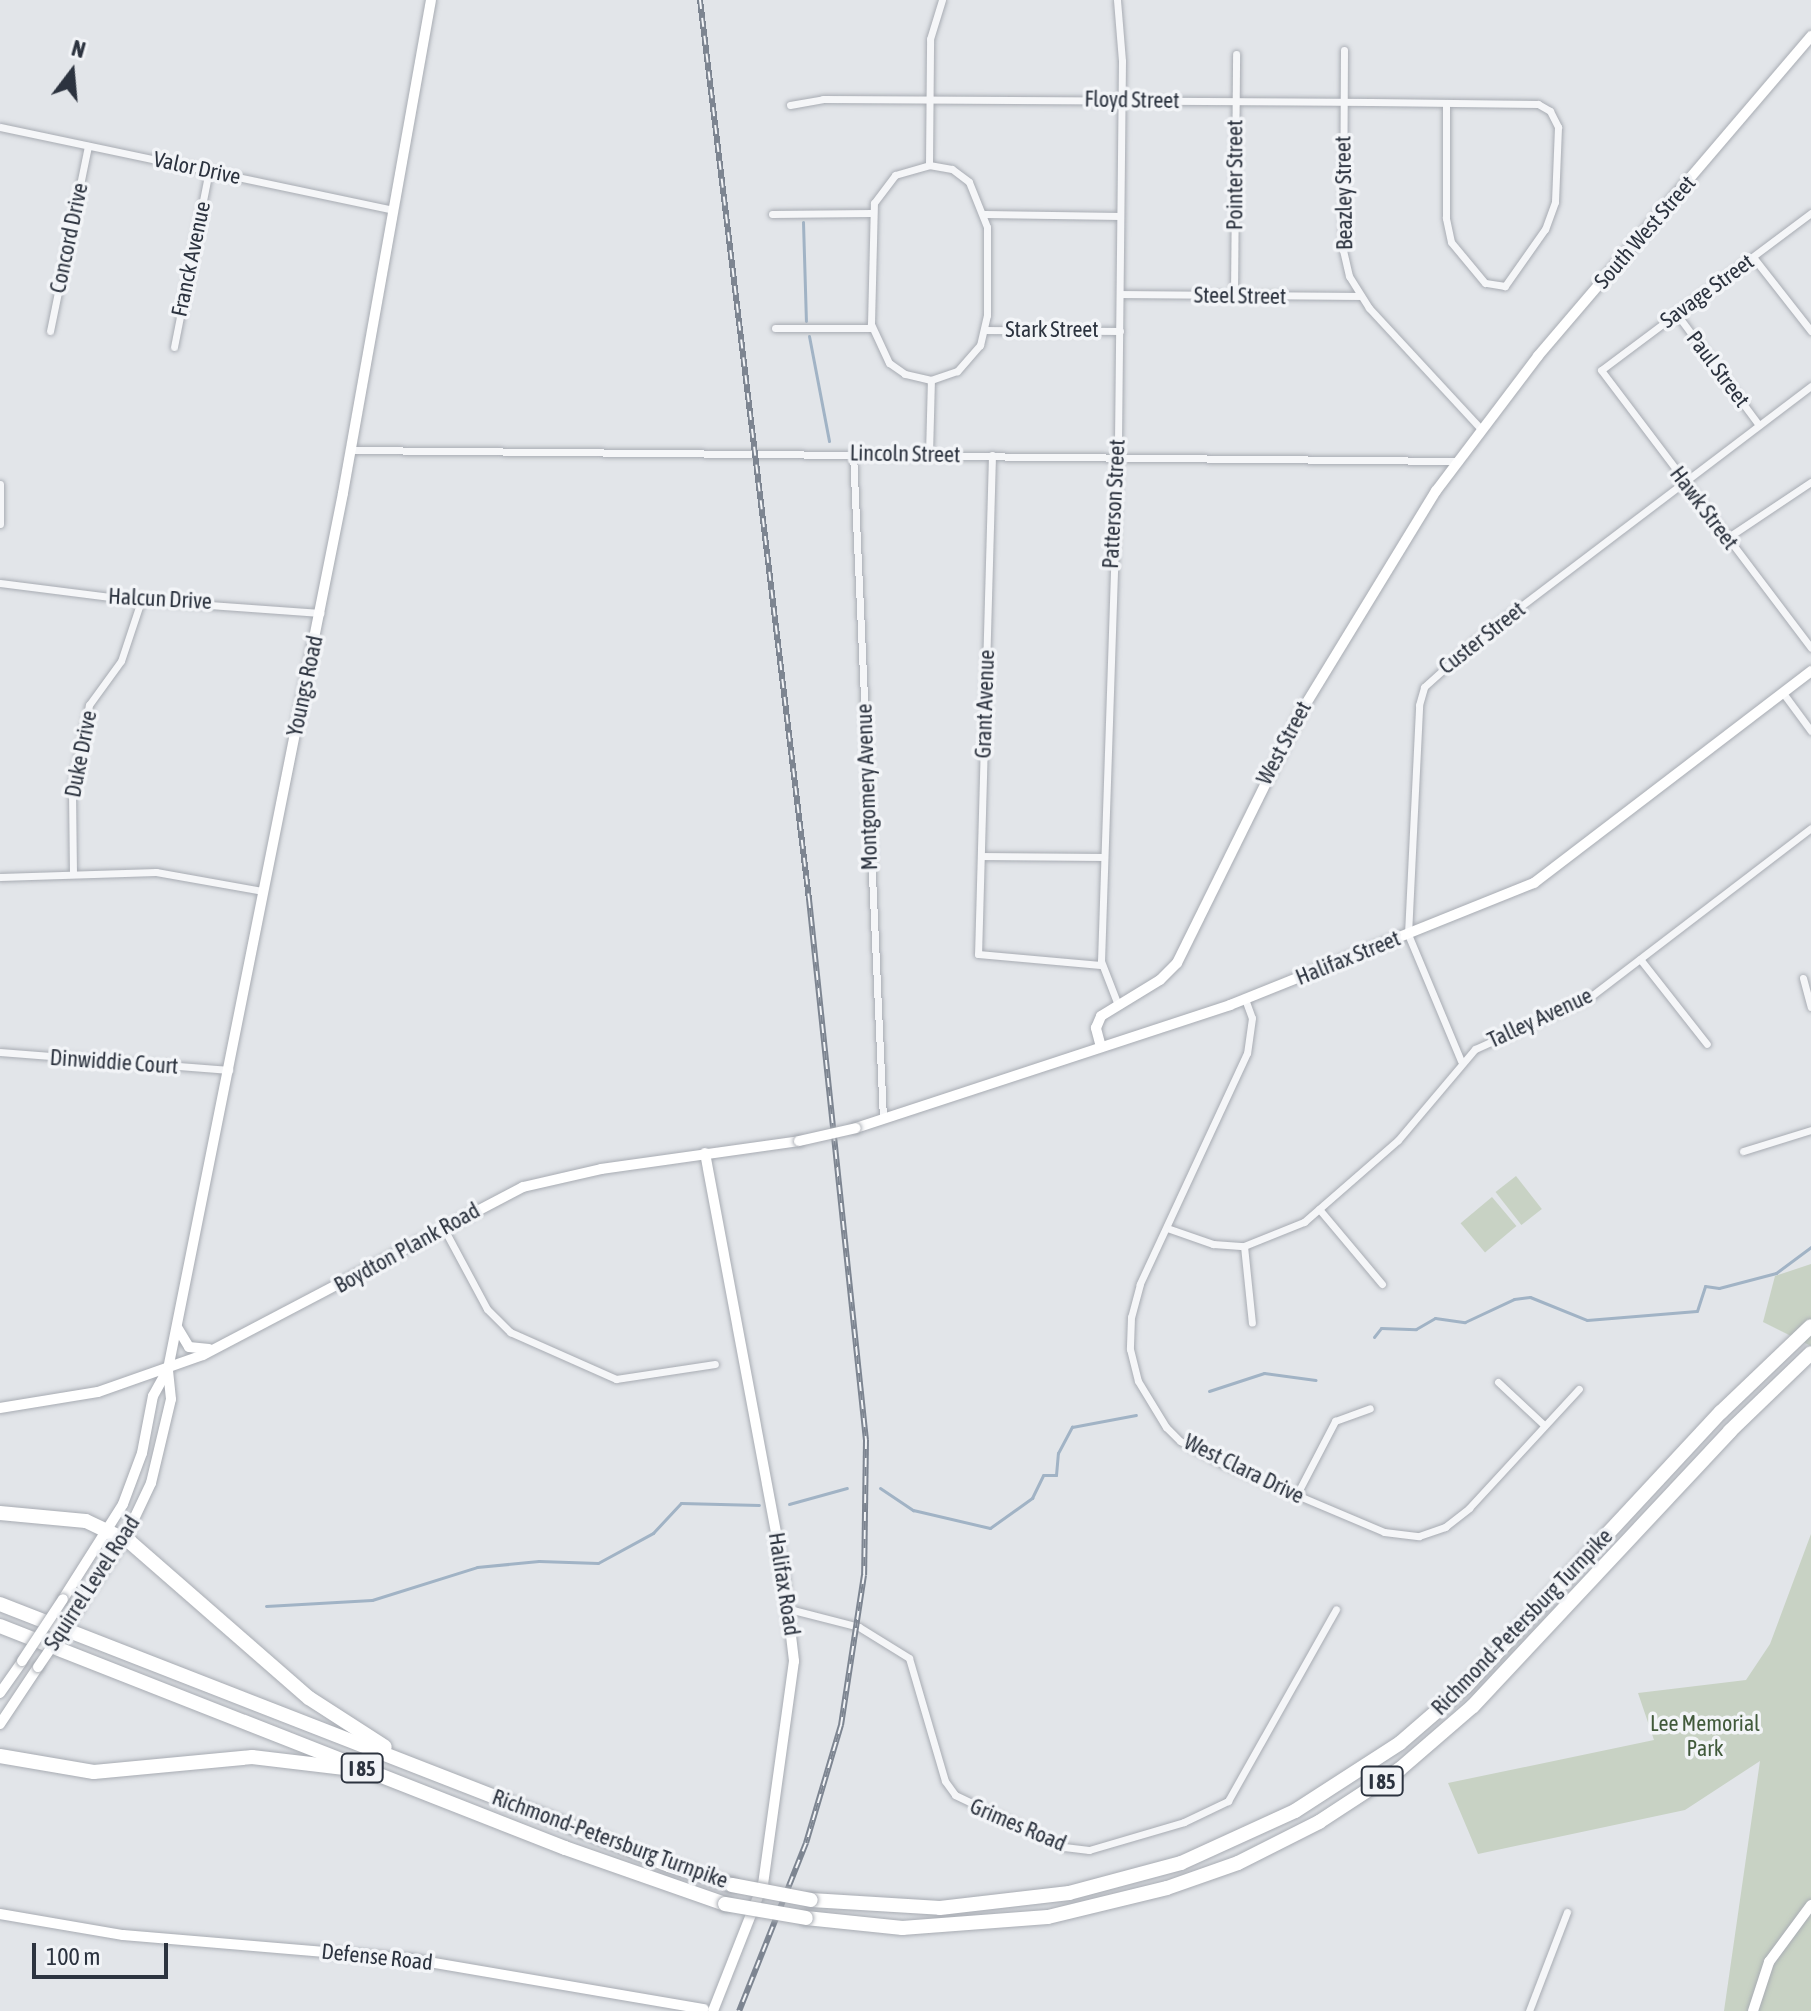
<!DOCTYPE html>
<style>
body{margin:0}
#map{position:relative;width:1811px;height:2011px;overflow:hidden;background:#e2e5e9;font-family:"Asap Condensed",sans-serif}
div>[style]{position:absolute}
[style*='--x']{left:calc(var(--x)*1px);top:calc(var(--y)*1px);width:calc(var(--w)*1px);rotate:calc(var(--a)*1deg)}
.green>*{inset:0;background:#c8d2c4;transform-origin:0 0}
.stream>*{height:3px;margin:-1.5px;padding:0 1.5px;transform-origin:1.5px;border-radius:1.5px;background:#a1b3c5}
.roads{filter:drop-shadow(0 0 2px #a8acb3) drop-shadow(0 0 2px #a8acb3)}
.street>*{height:7px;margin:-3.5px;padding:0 3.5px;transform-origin:3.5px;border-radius:3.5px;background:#f5f6f8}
.secondary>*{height:10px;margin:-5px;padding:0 5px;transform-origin:5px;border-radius:5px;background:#fff}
.highway>*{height:14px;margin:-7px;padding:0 7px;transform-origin:7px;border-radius:7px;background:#fff}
.rail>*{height:6px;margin-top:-3px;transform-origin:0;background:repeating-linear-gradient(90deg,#f2f4f7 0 9px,#7d8591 0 18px);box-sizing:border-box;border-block:2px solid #7d8591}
.bridges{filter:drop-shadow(0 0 2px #a8acb3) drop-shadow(0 0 2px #a8acb3)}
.secondary-bridge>*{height:10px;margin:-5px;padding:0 5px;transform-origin:5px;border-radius:5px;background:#fff}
.highway-bridge>*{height:14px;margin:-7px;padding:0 7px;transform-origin:7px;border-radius:7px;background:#fff}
span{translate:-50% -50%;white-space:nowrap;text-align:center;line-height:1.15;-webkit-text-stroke:7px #f2f4f7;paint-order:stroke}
.shield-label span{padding:2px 6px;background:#f2f4f7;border:2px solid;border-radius:6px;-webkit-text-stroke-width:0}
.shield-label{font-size:20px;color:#2c333f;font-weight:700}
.street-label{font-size:22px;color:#2c333f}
.park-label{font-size:22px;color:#415a3b}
.north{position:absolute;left:32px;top:32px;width:80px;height:80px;-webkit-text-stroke:6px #f2f4f7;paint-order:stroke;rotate:16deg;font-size:22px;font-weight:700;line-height:32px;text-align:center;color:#2c333f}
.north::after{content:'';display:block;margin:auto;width:28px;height:36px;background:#2c333f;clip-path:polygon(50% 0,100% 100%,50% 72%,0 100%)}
.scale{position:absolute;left:32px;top:1943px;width:136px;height:36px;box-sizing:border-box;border:4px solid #2c333f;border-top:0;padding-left:10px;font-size:24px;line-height:28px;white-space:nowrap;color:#2c333f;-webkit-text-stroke:6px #f2f4f7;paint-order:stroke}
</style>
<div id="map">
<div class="green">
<div style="left:1516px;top:1176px;width:42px;height:26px;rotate:52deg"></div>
<div style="left:1492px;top:1197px;width:38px;height:41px;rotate:50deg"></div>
<div style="clip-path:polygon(1811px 1264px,1811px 1346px,1763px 1322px,1775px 1276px)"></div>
<div style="clip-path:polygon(1811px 1534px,1811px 2011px,1724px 2011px,1760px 1761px,1685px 1810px,1478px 1854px,1448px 1783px,1654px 1740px,1638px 1693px,1746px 1680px,1770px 1644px)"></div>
</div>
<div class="stream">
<div style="--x:803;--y:222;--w:99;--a:88.3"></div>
<div style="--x:809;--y:336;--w:107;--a:79.2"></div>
<div style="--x:1374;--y:1337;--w:11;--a:-52"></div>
<div style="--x:1381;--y:1328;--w:35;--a:2"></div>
<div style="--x:1416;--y:1329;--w:22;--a:-30"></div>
<div style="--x:1435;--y:1318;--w:30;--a:8"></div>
<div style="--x:1465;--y:1322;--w:54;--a:-25.1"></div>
<div style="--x:1514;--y:1299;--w:16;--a:-7"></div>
<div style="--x:1530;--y:1297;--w:61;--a:22"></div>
<div style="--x:1587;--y:1320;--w:110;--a:-4.7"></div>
<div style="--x:1697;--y:1311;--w:26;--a:-72"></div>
<div style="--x:1705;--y:1286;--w:14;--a:8"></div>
<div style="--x:1719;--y:1288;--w:59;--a:-14.7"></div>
<div style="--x:1776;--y:1273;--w:44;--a:-36.6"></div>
<div style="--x:1209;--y:1391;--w:58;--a:-18.1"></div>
<div style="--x:1264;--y:1373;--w:52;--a:7.7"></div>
<div style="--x:880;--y:1488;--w:40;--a:34"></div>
<div style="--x:913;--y:1510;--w:79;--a:13.2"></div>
<div style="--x:990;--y:1528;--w:52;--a:-35.5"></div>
<div style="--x:1032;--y:1498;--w:25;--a:-64"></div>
<div style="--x:1043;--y:1475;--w:13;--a:0"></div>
<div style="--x:1056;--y:1475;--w:22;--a:-85"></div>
<div style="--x:1058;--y:1453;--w:30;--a:-62"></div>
<div style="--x:1072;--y:1427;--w:65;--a:-10.6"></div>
<div style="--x:789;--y:1504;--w:60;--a:-15.4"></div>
<div style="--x:266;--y:1606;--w:106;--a:-3.2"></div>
<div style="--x:372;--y:1600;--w:110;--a:-17.4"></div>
<div style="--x:477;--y:1567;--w:62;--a:-5.5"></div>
<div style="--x:539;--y:1561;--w:59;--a:1.9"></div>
<div style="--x:598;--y:1563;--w:63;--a:-28.6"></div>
<div style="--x:653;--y:1533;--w:41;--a:-47"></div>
<div style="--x:681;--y:1503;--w:78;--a:1.5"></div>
</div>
<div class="roads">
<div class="street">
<div style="--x:1117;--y:0;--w:61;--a:85.3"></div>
<div style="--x:1122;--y:61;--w:391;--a:90.6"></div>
<div style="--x:1118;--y:452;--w:509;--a:91.91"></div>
<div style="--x:1101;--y:961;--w:47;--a:68.9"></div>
<div style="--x:1344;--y:50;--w:200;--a:90.3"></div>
<div style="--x:1343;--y:250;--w:27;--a:77"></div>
<div style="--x:1349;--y:276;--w:38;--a:58"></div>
<div style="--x:1369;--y:308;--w:166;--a:47.2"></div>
<div style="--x:790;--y:105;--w:34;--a:-10"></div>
<div style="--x:823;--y:99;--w:548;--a:0.31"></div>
<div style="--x:1371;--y:102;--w:167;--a:0.7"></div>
<div style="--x:1538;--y:104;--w:14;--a:30"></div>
<div style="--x:1550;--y:111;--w:18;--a:63"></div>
<div style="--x:1558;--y:127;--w:75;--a:92.3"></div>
<div style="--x:1555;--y:202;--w:29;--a:110"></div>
<div style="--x:1545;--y:229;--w:70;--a:125.1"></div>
<div style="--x:1505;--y:286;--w:20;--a:-171"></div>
<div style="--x:1485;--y:283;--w:53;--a:-129.7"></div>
<div style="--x:1451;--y:242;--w:25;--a:-102"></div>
<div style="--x:1446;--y:218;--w:115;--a:-90"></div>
<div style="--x:0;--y:127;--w:402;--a:11.9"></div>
<div style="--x:929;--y:165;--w:23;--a:10"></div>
<div style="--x:952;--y:169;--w:21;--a:37"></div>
<div style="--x:969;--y:182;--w:48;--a:68.2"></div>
<div style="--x:987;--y:227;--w:88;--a:90"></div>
<div style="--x:987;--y:315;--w:31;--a:103"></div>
<div style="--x:980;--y:345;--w:35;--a:131"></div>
<div style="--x:957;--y:371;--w:28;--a:161"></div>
<div style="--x:931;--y:380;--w:27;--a:-167"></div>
<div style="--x:905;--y:374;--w:19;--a:-145"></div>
<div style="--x:889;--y:363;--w:43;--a:-114.8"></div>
<div style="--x:871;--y:324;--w:121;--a:-88.6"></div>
<div style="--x:874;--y:203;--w:35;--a:-53"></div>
<div style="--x:895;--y:175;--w:35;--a:-16"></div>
<div style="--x:929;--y:165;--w:126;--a:-89.5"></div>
<div style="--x:930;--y:39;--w:41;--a:-72.9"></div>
<div style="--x:1811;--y:213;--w:262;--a:143.2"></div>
<div style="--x:1601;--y:370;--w:348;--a:52.9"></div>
<div style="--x:772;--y:214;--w:99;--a:-0.6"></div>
<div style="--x:985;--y:214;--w:135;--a:0.8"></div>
<div style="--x:1753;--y:257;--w:94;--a:51.9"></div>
<div style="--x:1120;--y:294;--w:239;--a:0.5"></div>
<div style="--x:1234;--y:296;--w:242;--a:-89.5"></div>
<div style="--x:1676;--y:313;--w:139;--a:53.5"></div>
<div style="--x:775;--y:328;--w:96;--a:0"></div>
<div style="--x:984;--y:330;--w:136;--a:0.4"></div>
<div style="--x:50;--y:331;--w:189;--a:-78.4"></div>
<div style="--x:174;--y:347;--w:179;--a:-78.8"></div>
<div style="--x:351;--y:450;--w:1108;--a:0.57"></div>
<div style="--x:853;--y:453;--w:667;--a:87.42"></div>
<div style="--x:929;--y:454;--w:74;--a:-88.5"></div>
<div style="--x:992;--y:455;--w:499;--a:91.6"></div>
<div style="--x:978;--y:954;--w:123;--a:5.1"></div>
<div style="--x:0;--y:484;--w:40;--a:90"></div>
<div style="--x:1727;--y:538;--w:101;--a:-33.7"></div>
<div style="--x:0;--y:583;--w:127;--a:7.2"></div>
<div style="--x:126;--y:599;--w:195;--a:4.1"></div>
<div style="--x:1783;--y:693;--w:47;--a:53.6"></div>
<div style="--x:981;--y:856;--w:122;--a:0.5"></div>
<div style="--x:73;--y:873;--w:88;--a:-90.7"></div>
<div style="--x:72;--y:785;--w:82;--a:-78"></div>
<div style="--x:89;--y:705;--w:54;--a:-54"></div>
<div style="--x:121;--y:661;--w:63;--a:-71.6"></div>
<div style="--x:0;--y:877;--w:156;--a:-1.8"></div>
<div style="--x:156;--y:872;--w:109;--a:10.1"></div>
<div style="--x:1640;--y:959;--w:108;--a:51.8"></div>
<div style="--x:1803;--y:978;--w:30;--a:75"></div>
<div style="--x:1245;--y:999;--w:20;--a:70"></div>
<div style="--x:1252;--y:1018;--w:35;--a:98"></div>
<div style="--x:1247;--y:1053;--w:255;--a:114.9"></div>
<div style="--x:1140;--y:1284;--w:34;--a:105"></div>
<div style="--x:1131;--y:1317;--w:32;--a:92"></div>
<div style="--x:1130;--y:1349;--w:33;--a:76"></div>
<div style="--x:1138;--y:1381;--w:54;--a:58.7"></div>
<div style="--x:1166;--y:1427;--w:20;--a:45"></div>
<div style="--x:1180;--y:1441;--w:47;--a:28.2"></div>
<div style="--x:1221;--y:1463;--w:177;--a:22.9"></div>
<div style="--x:1384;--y:1532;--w:35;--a:7"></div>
<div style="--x:1419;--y:1536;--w:28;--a:-19"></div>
<div style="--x:1445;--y:1527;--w:31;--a:-38"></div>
<div style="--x:1469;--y:1508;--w:162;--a:-47.3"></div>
<div style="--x:0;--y:1052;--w:230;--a:4.5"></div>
<div style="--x:1461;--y:1061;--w:138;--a:-112.7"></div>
<div style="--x:1408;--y:934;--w:229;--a:-87.2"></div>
<div style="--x:1419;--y:705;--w:19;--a:-74"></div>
<div style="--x:1424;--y:687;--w:69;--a:-42"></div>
<div style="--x:1475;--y:641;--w:422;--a:-37.2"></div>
<div style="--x:1743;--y:1151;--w:71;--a:-17.2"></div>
<div style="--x:1319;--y:1209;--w:98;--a:50"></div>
<div style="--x:443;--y:1227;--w:93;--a:61.8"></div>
<div style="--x:487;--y:1309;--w:33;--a:45"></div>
<div style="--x:510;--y:1332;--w:116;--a:23.9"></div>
<div style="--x:616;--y:1379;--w:100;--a:-8.6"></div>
<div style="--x:1167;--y:1228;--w:49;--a:19.2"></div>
<div style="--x:1213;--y:1244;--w:31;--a:4"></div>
<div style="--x:1244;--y:1246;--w:65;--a:-21.8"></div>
<div style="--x:1304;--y:1222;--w:125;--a:-41.1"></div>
<div style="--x:1398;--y:1140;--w:119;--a:-49.8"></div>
<div style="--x:1475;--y:1049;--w:126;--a:-24.3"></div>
<div style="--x:1590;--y:997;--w:278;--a:-37.4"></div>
<div style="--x:1244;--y:1246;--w:77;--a:84.1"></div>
<div style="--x:1498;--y:1382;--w:63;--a:43.1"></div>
<div style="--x:1296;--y:1496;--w:85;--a:-62.5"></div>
<div style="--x:1335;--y:1421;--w:37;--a:-20"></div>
<div style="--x:789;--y:1609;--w:72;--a:14.4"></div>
<div style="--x:859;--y:1627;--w:59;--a:31.8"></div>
<div style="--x:909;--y:1658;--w:128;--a:73.7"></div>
<div style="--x:945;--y:1781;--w:17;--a:54"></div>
<div style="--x:955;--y:1795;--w:121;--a:25.5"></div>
<div style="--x:1064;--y:1847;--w:25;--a:7"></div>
<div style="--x:1089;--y:1850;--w:99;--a:-16.4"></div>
<div style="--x:1184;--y:1822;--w:49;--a:-25.5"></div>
<div style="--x:1228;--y:1801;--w:220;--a:-60.6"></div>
<div style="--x:1529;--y:2011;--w:106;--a:-69"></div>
</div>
<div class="secondary">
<div style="--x:1101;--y:1047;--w:20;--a:-105"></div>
<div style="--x:1096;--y:1028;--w:13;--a:-67"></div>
<div style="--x:1101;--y:1016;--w:69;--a:-31.4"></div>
<div style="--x:1160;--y:980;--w:24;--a:-45"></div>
<div style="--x:1177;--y:963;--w:280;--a:-63.7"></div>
<div style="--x:1301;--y:712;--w:259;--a:-58.6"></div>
<div style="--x:1436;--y:491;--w:169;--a:-52.9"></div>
<div style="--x:1538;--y:356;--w:421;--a:-49.5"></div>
<div style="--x:856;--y:1128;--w:394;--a:-18.2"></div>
<div style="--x:1230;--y:1005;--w:328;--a:-21.9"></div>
<div style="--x:1534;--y:883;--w:349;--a:-37.4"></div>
<div style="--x:705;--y:1153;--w:431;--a:79.4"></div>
<div style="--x:784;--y:1577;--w:85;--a:83.2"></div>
<div style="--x:794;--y:1661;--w:225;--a:97.9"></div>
<div style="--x:763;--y:1884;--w:136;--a:111.5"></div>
<div style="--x:177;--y:1327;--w:23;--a:59"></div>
<div style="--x:189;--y:1347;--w:20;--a:6"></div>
<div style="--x:0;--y:1408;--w:99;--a:-9.3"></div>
<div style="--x:98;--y:1392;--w:111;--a:-19.4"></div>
<div style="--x:203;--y:1355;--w:361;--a:-27.7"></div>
<div style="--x:523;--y:1187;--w:80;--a:-13"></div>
<div style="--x:601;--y:1169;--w:200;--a:-8"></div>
<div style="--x:63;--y:1599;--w:112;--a:-57.7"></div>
<div style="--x:123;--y:1504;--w:54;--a:-69.6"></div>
<div style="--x:142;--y:1453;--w:58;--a:-79.1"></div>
<div style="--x:153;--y:1396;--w:31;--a:-61"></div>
<div style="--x:168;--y:1369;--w:893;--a:-78.7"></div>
<div style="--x:343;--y:493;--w:501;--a:-79.88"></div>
<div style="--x:79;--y:1607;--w:83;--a:-56.3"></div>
<div style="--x:125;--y:1538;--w:61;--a:-64.7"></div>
<div style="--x:151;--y:1483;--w:86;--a:-76.6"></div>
<div style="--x:171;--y:1399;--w:28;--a:-96"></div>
<div style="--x:0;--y:1693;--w:39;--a:-55"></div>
<div style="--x:0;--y:1724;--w:69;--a:-56.3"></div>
<div style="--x:0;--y:1914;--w:125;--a:9.7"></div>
<div style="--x:123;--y:1935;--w:289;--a:4.8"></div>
<div style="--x:411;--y:1959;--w:297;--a:9.7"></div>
<div style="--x:1753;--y:2011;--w:52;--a:-71.9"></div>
<div style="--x:1769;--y:1962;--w:71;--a:-53.6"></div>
</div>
<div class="highway">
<div style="--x:0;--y:1513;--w:86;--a:5.3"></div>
<div style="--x:86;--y:1521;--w:49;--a:25.5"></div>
<div style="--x:130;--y:1542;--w:237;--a:41.1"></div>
<div style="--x:309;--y:1698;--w:90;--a:32.8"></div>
<div style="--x:0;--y:1604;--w:718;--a:21.31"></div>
<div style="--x:669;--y:1865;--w:66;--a:17.6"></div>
<div style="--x:0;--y:1626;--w:607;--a:21.45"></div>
<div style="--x:565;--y:1848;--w:170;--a:19.3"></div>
<div style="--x:0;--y:1756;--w:95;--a:9.7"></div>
<div style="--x:94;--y:1772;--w:159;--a:-5.4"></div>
<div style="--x:252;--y:1757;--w:93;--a:6.8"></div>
<div style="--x:811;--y:1900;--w:129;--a:3.5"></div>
<div style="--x:940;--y:1908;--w:130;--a:-6.6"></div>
<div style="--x:1069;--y:1893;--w:116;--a:-15"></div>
<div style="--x:1181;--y:1863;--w:125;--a:-24.5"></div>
<div style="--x:1295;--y:1811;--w:125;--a:-32.9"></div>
<div style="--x:1400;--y:1743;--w:87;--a:-40.8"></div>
<div style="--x:1466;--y:1686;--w:374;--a:-47.1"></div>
<div style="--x:1721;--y:1412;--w:124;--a:-43.7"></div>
<div style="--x:806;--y:1918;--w:97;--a:5.9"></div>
<div style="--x:902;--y:1928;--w:146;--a:-4.3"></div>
<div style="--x:1048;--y:1917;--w:122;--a:-13.7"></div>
<div style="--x:1167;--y:1888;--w:75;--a:-19.4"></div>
<div style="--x:1238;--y:1863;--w:91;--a:-26.8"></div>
<div style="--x:1319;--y:1822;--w:97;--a:-33.2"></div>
<div style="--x:1400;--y:1769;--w:96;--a:-40.8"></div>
<div style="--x:1473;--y:1706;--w:376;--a:-46.9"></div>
<div style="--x:1730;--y:1431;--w:112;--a:-43.9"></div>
</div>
</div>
<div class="rail">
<div style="--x:700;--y:0;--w:906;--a:83.09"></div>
<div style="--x:809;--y:899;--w:544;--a:83.99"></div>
<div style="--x:866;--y:1440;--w:135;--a:90.8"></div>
<div style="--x:864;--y:1575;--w:152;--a:98.7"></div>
<div style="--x:841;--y:1725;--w:123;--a:106.5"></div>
<div style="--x:806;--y:1843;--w:181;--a:111.7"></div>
</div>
<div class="bridges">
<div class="secondary-bridge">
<div style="--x:799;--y:1141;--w:58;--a:-12.8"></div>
<div style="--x:22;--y:1661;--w:74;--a:-56.5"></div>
<div style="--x:38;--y:1667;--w:73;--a:-55.7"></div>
</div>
<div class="highway-bridge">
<div style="--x:732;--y:1885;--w:80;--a:10.8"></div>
<div style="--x:725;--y:1904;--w:82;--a:9.8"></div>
</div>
</div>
<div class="shield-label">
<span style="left:362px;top:1768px">I 85</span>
<span style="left:1382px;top:1781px">I 85</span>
</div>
<div class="street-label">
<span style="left:1132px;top:100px;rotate:1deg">Floyd Street</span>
<span style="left:197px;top:168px;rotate:12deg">Valor Drive</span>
<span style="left:1235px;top:175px;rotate:-90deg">Pointer Street</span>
<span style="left:1344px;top:193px;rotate:-91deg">Beazley Street</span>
<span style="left:1645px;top:232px;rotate:-49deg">South West Street</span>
<span style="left:69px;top:238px;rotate:-78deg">Concord Drive</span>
<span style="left:191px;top:259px;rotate:-78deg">Franck Avenue</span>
<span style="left:1707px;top:291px;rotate:-36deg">Savage Street</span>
<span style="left:1240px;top:296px;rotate:1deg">Steel Street</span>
<span style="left:1052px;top:330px">Stark Street</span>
<span style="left:1718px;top:369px;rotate:53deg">Paul Street</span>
<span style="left:905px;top:454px;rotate:1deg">Lincoln Street</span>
<span style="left:1114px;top:504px;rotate:-87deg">Patterson Street</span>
<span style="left:1704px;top:508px;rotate:53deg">Hawk Street</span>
<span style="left:160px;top:599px;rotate:3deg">Halcun Drive</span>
<span style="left:1482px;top:638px;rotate:-38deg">Custer Street</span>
<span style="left:305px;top:686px;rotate:-78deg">Youngs Road</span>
<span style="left:985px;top:704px;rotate:-88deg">Grant Avenue</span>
<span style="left:1284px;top:743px;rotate:-62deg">West Street</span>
<span style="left:81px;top:754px;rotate:-79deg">Duke Drive</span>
<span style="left:867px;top:787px;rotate:-92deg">Montgomery Avenue</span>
<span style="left:1348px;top:958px;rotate:-22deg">Halifax Street</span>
<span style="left:1540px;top:1018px;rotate:-25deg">Talley Avenue</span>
<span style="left:114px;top:1062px;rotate:4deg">Dinwiddie Court</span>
<span style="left:407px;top:1248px;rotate:-29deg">Boydton Plank Road</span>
<span style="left:1244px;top:1469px;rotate:26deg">West Clara Drive</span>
<span style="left:92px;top:1583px;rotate:-57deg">Squirrel Level Road</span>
<span style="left:784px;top:1584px;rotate:81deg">Halifax Road</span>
<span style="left:1522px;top:1622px;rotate:-46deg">Richmond-Petersburg Turnpike</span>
<span style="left:1018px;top:1825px;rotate:23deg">Grimes Road</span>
<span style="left:610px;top:1839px;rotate:20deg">Richmond-Petersburg Turnpike</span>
<span style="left:377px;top:1957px;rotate:6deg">Defense Road</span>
</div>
<div class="park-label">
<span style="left:1705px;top:1736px">Lee Memorial<br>Park</span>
</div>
<div class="north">N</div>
<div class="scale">100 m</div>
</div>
